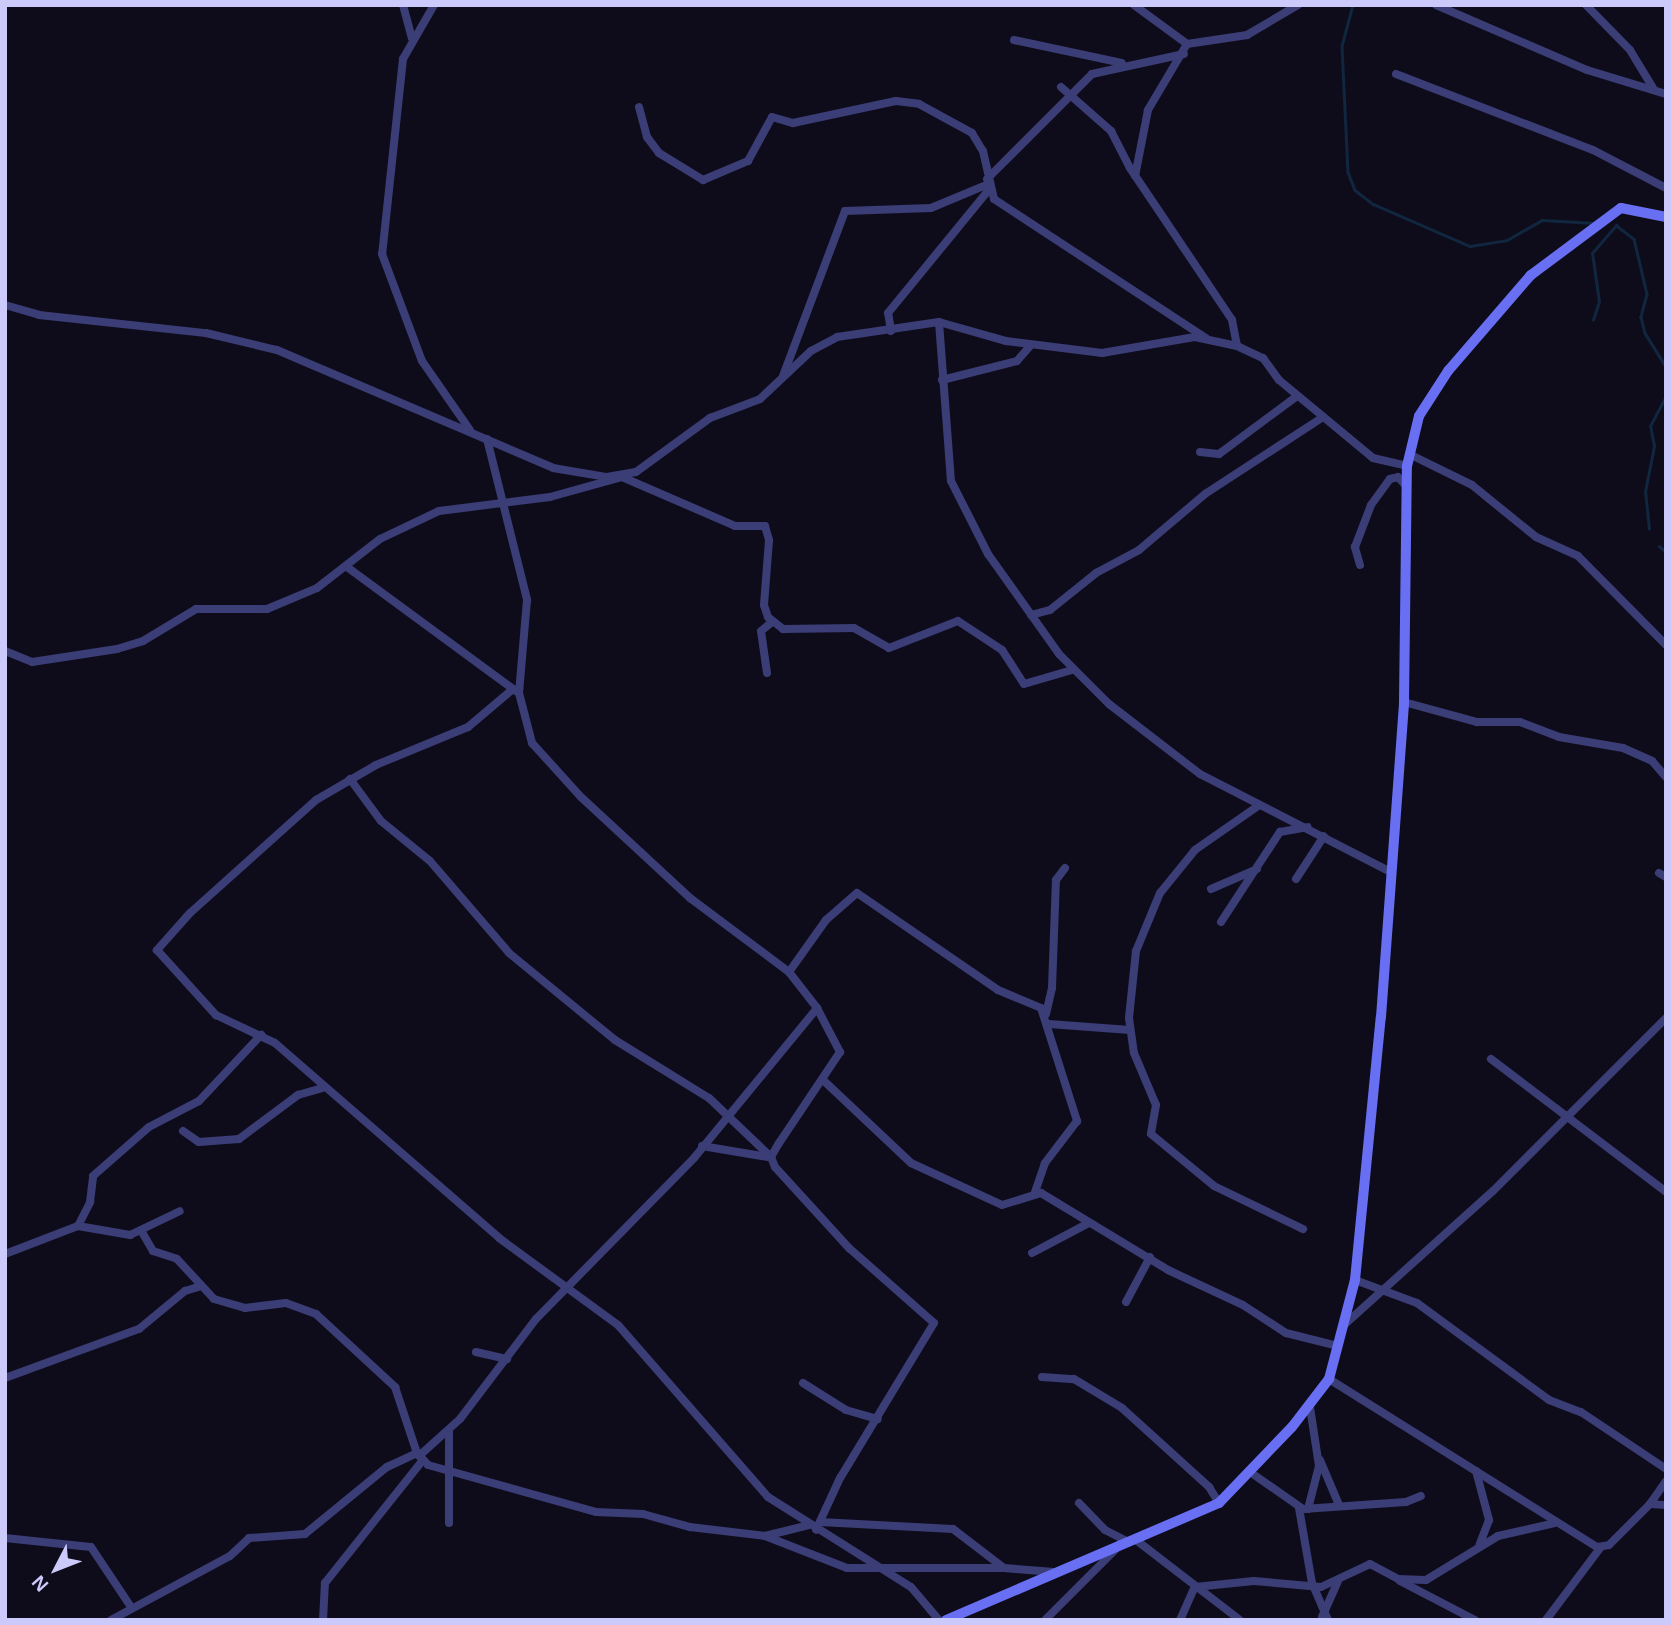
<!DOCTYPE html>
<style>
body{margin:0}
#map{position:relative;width:1671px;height:1625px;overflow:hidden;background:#0e0c1b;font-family:Helvetica,sans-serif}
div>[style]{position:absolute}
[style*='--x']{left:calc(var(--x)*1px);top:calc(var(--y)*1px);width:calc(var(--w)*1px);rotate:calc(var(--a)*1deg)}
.stream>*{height:2.5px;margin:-1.25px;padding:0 1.25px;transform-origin:1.25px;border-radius:1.25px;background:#11263f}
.street>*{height:8px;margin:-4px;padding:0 4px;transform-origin:4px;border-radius:4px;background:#3b3d76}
.secondary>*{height:10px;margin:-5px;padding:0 5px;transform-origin:5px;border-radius:5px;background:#686ff3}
span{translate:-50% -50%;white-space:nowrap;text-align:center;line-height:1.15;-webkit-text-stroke:5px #0e0c1b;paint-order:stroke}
.frame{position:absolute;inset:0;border:7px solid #cccafb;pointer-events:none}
.north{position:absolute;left:21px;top:1534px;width:70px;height:70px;-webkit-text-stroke:5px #0e0c1b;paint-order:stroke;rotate:228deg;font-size:19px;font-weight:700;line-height:28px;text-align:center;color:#cccafb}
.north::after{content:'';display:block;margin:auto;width:24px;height:32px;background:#cccafb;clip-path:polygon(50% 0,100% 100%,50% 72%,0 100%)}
</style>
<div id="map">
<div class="stream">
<div style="--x:1353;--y:5;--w:42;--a:105"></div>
<div style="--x:1342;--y:46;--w:126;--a:87.3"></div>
<div style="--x:1348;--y:172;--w:19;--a:69"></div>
<div style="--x:1355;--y:190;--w:23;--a:38"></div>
<div style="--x:1373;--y:204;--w:106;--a:23.4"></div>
<div style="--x:1470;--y:246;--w:37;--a:-9"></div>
<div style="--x:1507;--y:240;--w:40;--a:-29.7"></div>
<div style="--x:1542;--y:220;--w:53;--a:3.2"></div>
<div style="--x:1593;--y:320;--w:19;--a:-72"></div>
<div style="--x:1599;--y:302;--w:49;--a:-98.1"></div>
<div style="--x:1592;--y:253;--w:37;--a:-49"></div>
<div style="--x:1616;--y:225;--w:23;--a:38"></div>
<div style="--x:1634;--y:239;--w:57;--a:76.7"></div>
<div style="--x:1647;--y:294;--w:24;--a:105"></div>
<div style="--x:1641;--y:317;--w:16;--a:76"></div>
<div style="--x:1645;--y:333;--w:39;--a:58"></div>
<div style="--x:1649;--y:529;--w:37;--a:-96"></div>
<div style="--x:1645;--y:492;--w:47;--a:-78.9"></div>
<div style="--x:1654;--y:446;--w:20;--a:-101"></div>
<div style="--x:1650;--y:426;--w:34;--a:-62"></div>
<div style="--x:1659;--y:546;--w:9;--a:41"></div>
</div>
<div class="street">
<div style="--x:403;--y:5;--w:34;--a:75"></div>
<div style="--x:434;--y:5;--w:62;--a:119.9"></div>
<div style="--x:403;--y:59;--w:196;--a:96.1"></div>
<div style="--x:382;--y:254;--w:114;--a:69.5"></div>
<div style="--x:422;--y:361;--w:84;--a:55.2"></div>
<div style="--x:1134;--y:5;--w:66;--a:36.3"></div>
<div style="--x:1187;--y:44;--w:77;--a:120.6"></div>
<div style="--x:1148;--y:110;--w:67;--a:101.1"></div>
<div style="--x:1436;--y:5;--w:164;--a:23.3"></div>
<div style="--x:1587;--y:70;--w:83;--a:16.9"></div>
<div style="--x:1586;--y:5;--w:63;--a:45.6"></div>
<div style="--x:1630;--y:50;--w:44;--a:58.8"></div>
<div style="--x:1014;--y:40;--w:110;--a:12"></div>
<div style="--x:1187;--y:44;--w:61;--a:-8.5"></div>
<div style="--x:1247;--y:35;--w:59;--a:-30.5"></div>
<div style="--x:1396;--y:74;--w:211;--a:21.1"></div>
<div style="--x:1593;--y:150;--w:82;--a:27.5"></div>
<div style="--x:1061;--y:87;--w:67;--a:41.3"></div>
<div style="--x:1111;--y:131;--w:42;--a:62.8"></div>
<div style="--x:1130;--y:168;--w:183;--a:56.1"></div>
<div style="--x:1232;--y:320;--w:26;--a:79"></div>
<div style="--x:639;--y:107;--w:31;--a:75"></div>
<div style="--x:647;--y:137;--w:20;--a:53"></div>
<div style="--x:659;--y:153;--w:52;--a:31.5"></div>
<div style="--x:703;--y:180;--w:49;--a:-22.9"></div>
<div style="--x:748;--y:161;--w:50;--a:-61.4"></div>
<div style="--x:772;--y:117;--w:22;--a:16"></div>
<div style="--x:793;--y:123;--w:105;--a:-12.1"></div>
<div style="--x:896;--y:101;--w:23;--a:7"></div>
<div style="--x:919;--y:104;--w:60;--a:28.7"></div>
<div style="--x:972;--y:133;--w:21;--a:59"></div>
<div style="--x:983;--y:151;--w:49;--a:77.1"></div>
<div style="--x:994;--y:199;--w:254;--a:33.3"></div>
<div style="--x:987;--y:179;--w:148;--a:-45"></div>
<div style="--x:1092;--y:74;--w:94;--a:-12.3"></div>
<div style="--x:5;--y:305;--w:35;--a:16"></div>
<div style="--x:39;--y:315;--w:168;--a:6.2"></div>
<div style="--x:206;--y:333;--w:73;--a:13.5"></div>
<div style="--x:277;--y:350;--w:300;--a:23.1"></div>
<div style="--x:553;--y:468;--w:55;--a:9.5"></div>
<div style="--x:607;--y:477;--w:29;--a:-10"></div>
<div style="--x:636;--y:472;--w:92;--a:-36.1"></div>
<div style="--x:710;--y:418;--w:53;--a:-20.8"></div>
<div style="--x:760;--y:399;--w:70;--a:-43.3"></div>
<div style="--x:811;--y:351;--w:30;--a:-28"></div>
<div style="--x:837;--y:337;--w:103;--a:-8.4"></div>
<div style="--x:939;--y:322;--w:70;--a:15.8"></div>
<div style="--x:1006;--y:341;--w:97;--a:7.1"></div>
<div style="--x:1102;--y:353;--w:94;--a:-9.8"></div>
<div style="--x:1195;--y:337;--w:43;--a:12.1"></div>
<div style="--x:1237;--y:346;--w:29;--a:25"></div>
<div style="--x:1263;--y:358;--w:27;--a:54"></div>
<div style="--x:1279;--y:380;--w:122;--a:39.7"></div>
<div style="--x:1373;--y:458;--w:35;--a:13"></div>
<div style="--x:939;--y:322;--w:159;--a:85.7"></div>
<div style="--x:951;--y:481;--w:82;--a:63.1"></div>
<div style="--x:988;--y:554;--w:123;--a:54.6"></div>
<div style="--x:1059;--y:654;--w:71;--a:45"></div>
<div style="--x:1109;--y:704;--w:115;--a:37.6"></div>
<div style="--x:1200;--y:774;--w:212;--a:27.2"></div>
<div style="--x:891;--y:331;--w:18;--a:-99"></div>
<div style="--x:888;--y:313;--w:158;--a:-50.7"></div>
<div style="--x:783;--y:376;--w:176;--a:-69.4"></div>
<div style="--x:845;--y:211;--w:86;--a:-2"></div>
<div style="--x:931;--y:208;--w:60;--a:-22.7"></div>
<div style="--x:942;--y:380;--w:77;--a:-14.2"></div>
<div style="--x:1017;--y:361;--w:21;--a:-49"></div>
<div style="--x:487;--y:439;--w:166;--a:76"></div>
<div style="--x:527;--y:600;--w:93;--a:94.9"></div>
<div style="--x:519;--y:693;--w:52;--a:75.4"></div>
<div style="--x:532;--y:743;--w:73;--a:47.8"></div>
<div style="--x:581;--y:797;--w:149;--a:42.8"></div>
<div style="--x:690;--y:898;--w:124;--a:36.8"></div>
<div style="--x:789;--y:972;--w:46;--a:52.1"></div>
<div style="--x:817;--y:1008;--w:50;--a:62.4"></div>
<div style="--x:840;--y:1052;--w:110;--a:123.8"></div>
<div style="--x:779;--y:1143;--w:16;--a:120"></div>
<div style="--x:771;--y:1157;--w:11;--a:68"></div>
<div style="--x:775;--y:1167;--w:110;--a:47.6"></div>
<div style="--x:849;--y:1248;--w:113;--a:41.4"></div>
<div style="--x:934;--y:1323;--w:181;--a:121.2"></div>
<div style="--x:840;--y:1478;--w:57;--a:114.8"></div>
<div style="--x:1200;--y:452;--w:19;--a:6"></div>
<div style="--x:1219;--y:454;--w:97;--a:-36.6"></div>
<div style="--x:1409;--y:454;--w:70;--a:26.2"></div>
<div style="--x:1472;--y:485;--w:82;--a:39.1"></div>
<div style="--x:1536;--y:537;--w:46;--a:24.3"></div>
<div style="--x:1578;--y:556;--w:125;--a:45.3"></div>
<div style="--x:1360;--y:565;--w:19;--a:-106"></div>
<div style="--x:1355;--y:547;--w:45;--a:-69.1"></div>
<div style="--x:1371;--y:505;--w:32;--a:-54"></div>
<div style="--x:1390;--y:479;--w:8;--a:-14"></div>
<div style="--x:1398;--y:477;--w:12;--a:48"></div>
<div style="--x:347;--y:567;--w:210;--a:36.3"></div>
<div style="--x:1031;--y:615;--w:20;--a:-15"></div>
<div style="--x:1050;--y:610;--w:59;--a:-38.8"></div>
<div style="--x:1096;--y:573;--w:49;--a:-28.1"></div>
<div style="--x:1139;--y:550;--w:87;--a:-40.3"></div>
<div style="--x:1205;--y:494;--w:141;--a:-33.1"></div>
<div style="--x:5;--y:651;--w:29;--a:22"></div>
<div style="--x:32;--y:662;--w:86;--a:-8.7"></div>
<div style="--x:117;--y:649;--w:27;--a:-17"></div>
<div style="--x:143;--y:641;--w:62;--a:-31.1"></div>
<div style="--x:196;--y:609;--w:71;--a:0"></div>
<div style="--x:267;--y:609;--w:54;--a:-22.8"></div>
<div style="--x:317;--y:588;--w:80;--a:-37.9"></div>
<div style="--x:380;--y:539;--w:65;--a:-25.4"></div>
<div style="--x:439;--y:511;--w:112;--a:-7.2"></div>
<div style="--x:550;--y:497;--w:75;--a:-15.5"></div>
<div style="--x:622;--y:477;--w:123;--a:23.4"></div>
<div style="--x:735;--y:526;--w:30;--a:0"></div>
<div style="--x:765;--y:526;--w:15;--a:74"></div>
<div style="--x:769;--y:540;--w:65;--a:94.4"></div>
<div style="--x:764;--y:605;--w:13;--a:72"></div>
<div style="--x:768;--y:617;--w:19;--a:39"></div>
<div style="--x:783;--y:629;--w:71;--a:-0.8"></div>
<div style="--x:854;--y:628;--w:40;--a:29.7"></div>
<div style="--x:889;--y:648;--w:74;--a:-21.4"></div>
<div style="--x:958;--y:621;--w:53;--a:33.4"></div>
<div style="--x:1002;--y:650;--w:40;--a:57.1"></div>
<div style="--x:1024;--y:684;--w:50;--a:-16.3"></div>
<div style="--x:767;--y:673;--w:42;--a:-98.1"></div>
<div style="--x:761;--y:631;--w:14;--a:-39"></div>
<div style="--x:513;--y:689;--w:59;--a:139.8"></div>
<div style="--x:468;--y:727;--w:100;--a:157.6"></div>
<div style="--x:376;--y:765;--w:69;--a:149.7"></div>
<div style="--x:316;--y:800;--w:169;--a:138.1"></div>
<div style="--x:190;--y:913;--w:50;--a:131.7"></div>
<div style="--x:157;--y:950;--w:88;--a:47.8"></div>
<div style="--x:216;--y:1015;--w:65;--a:25.4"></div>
<div style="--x:275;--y:1043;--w:297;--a:41"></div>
<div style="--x:499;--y:1238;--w:147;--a:36.2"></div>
<div style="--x:618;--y:1325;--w:228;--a:48.9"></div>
<div style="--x:768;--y:1497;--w:169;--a:32.2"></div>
<div style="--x:911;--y:1587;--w:43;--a:49.7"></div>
<div style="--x:1404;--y:702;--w:76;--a:15.3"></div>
<div style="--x:1477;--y:722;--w:43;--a:0"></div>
<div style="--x:1520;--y:722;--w:42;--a:21"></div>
<div style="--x:1559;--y:737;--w:65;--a:9.8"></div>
<div style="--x:1623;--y:748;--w:32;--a:24"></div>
<div style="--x:1652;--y:761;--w:21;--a:49"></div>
<div style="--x:350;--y:779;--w:52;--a:53.6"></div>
<div style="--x:381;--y:821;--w:63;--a:39.2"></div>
<div style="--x:430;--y:861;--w:121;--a:49.3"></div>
<div style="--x:509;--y:953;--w:137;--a:39.4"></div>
<div style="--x:615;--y:1040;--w:110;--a:31.7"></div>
<div style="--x:709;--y:1098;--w:86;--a:43.6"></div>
<div style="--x:1258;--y:806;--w:77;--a:145.1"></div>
<div style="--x:1195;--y:850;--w:55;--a:129.1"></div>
<div style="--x:1160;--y:893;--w:63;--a:112.5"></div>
<div style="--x:1136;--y:951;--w:67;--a:96"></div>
<div style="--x:1129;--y:1018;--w:35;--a:82"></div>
<div style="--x:1134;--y:1053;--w:56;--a:67.1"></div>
<div style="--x:1156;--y:1105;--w:29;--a:100"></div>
<div style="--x:1151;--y:1134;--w:82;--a:39.5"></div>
<div style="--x:1214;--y:1186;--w:99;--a:25.8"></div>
<div style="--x:1659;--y:873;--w:8;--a:30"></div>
<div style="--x:1296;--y:879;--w:51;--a:-56.9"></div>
<div style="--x:1211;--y:889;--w:50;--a:-23.5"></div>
<div style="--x:1221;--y:922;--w:108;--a:-56.8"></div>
<div style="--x:1280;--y:832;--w:28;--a:-10"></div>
<div style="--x:789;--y:972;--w:64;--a:-54.6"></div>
<div style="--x:826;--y:920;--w:41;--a:-41.1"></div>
<div style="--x:857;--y:893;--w:171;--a:34.5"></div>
<div style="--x:998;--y:990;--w:47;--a:22.7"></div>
<div style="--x:1041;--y:1008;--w:119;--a:72.3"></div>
<div style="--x:1077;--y:1121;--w:53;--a:127.3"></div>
<div style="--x:1045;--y:1163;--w:31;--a:109"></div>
<div style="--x:1046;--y:1014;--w:27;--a:-77"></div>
<div style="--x:1052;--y:988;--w:108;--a:-87.9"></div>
<div style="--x:1056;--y:880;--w:15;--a:-53"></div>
<div style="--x:1049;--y:1024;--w:81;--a:4.2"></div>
<div style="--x:1491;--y:1059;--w:220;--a:37.2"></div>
<div style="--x:823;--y:1080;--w:121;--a:43.3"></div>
<div style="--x:911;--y:1163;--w:100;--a:24.8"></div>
<div style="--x:1002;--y:1205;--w:41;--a:-17.1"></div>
<div style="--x:1041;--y:1193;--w:149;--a:31.2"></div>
<div style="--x:1168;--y:1270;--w:83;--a:25"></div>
<div style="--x:1243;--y:1305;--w:51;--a:33.1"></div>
<div style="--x:1286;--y:1333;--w:54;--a:14"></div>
<div style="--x:183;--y:1131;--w:19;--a:35"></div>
<div style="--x:199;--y:1142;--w:40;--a:-4.3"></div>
<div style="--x:239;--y:1139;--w:74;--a:-36.7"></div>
<div style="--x:298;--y:1095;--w:25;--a:-16"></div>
<div style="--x:702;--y:1146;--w:67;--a:9.5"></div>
<div style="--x:78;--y:1226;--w:27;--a:-63"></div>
<div style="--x:90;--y:1202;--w:26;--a:-83"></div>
<div style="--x:93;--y:1176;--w:74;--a:-41.2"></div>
<div style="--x:149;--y:1127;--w:56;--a:-27.5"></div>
<div style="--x:199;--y:1101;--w:91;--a:-46.8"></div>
<div style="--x:142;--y:1232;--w:22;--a:60"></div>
<div style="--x:153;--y:1251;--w:25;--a:18"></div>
<div style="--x:177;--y:1259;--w:54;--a:47.2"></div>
<div style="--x:214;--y:1299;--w:32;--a:16"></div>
<div style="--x:245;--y:1308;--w:41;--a:-7"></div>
<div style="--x:286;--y:1303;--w:32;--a:20"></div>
<div style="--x:316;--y:1314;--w:108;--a:42.7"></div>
<div style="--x:395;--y:1387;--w:70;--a:71.6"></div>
<div style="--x:417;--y:1453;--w:16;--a:47"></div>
<div style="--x:428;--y:1465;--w:174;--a:15.6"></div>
<div style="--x:596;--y:1512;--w:47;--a:2.4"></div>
<div style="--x:643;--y:1514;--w:49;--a:15.5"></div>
<div style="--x:690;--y:1527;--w:76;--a:6.8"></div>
<div style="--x:765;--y:1536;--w:45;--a:-14"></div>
<div style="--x:1032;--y:1253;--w:64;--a:-27.8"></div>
<div style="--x:5;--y:1254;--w:78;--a:-21"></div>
<div style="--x:78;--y:1226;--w:53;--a:9.8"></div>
<div style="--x:130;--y:1235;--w:55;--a:-25.6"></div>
<div style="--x:1355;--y:1280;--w:66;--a:20.4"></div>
<div style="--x:1417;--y:1303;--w:164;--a:36.3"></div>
<div style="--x:1549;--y:1400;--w:34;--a:21"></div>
<div style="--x:1581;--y:1412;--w:102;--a:33.8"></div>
<div style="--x:1126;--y:1302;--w:51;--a:-61.9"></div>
<div style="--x:1344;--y:1325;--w:200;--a:-42"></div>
<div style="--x:1493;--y:1191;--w:245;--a:-45"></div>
<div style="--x:476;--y:1352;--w:32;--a:13"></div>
<div style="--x:1042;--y:1377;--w:32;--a:4"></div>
<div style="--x:1074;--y:1379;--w:56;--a:31.1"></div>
<div style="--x:1122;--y:1408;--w:118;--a:42.2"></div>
<div style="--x:1209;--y:1487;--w:19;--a:58"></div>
<div style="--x:5;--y:1378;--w:143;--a:-20.1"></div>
<div style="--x:139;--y:1329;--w:60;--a:-39.6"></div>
<div style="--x:185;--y:1291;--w:14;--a:-17"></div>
<div style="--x:1329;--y:1379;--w:316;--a:32.1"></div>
<div style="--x:1597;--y:1547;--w:12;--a:-9"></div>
<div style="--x:1609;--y:1545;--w:58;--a:-45"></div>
<div style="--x:1650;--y:1504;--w:16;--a:4"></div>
<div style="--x:803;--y:1383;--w:51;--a:32.1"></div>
<div style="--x:846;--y:1410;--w:33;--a:16"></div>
<div style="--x:419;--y:1456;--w:55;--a:-42.1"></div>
<div style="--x:460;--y:1419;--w:126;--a:-52.8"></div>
<div style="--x:536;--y:1319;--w:226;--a:-45.5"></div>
<div style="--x:694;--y:1158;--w:194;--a:-50.6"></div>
<div style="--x:1320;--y:1460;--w:49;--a:67.1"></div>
<div style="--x:1476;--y:1471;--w:51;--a:75.1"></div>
<div style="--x:1489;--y:1520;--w:26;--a:111"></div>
<div style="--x:1250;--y:1472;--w:65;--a:34.9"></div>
<div style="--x:1303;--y:1509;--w:103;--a:-3.9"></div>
<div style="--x:1406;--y:1502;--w:16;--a:-22"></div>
<div style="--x:1079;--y:1503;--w:37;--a:46"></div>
<div style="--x:1105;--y:1530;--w:27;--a:27"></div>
<div style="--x:1650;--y:1504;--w:28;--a:-55"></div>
<div style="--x:1299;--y:1508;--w:76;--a:80.2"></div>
<div style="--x:1312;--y:1583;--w:40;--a:66.6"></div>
<div style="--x:1308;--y:1509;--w:44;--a:-75.7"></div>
<div style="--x:1319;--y:1466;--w:60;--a:-98.7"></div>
<div style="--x:820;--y:1522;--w:133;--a:3"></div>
<div style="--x:953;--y:1529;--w:64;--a:37.4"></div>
<div style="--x:1004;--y:1568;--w:50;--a:4.6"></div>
<div style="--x:449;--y:1523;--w:93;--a:-90"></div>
<div style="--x:765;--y:1536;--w:88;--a:21.3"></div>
<div style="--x:847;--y:1568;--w:156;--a:0"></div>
<div style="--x:5;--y:1538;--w:86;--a:6"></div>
<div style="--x:91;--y:1547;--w:72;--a:56.3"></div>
<div style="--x:1136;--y:1540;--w:131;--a:37.6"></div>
<div style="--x:1400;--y:1581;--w:85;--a:27.5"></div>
<div style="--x:1322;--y:1617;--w:39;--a:-66"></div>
<div style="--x:111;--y:1620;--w:135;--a:-28.3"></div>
<div style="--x:230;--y:1556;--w:26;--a:-43"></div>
<div style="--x:249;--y:1538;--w:56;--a:-4.1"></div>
<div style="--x:305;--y:1534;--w:106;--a:-39.3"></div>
<div style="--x:387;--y:1467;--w:33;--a:-25"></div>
<div style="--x:323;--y:1620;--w:37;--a:-87"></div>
<div style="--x:325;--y:1583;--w:156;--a:-51.5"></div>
<div style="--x:1045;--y:1620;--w:99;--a:-45"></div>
<div style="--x:1180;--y:1620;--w:36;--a:-66"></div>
<div style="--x:1195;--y:1587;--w:59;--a:-5.8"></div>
<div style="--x:1254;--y:1581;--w:67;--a:5.1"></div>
<div style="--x:1321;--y:1587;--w:54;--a:-25.1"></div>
<div style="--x:1370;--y:1564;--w:32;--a:28"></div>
<div style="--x:1398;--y:1579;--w:28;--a:2"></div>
<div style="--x:1426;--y:1580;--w:84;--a:-31.4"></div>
<div style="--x:1498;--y:1536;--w:58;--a:-12.8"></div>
<div style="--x:1546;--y:1620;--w:90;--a:-53.1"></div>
</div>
<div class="secondary">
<div style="--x:946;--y:1620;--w:297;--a:-23.2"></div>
<div style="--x:1219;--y:1503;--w:105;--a:-46.2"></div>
<div style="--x:1292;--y:1427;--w:61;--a:-52.4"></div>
<div style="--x:1329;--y:1379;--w:102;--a:-75.3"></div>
<div style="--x:1355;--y:1280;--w:264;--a:-84.4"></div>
<div style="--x:1381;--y:1017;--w:316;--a:-85.8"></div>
<div style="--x:1404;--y:702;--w:236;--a:-89.3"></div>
<div style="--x:1407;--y:466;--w:51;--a:-76.5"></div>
<div style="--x:1419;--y:416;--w:54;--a:-57.2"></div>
<div style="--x:1448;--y:371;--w:127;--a:-49.2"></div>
<div style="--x:1531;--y:275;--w:112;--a:-36.7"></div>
<div style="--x:1621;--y:208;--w:46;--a:11.3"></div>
</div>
<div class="frame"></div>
<div class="north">N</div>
</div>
